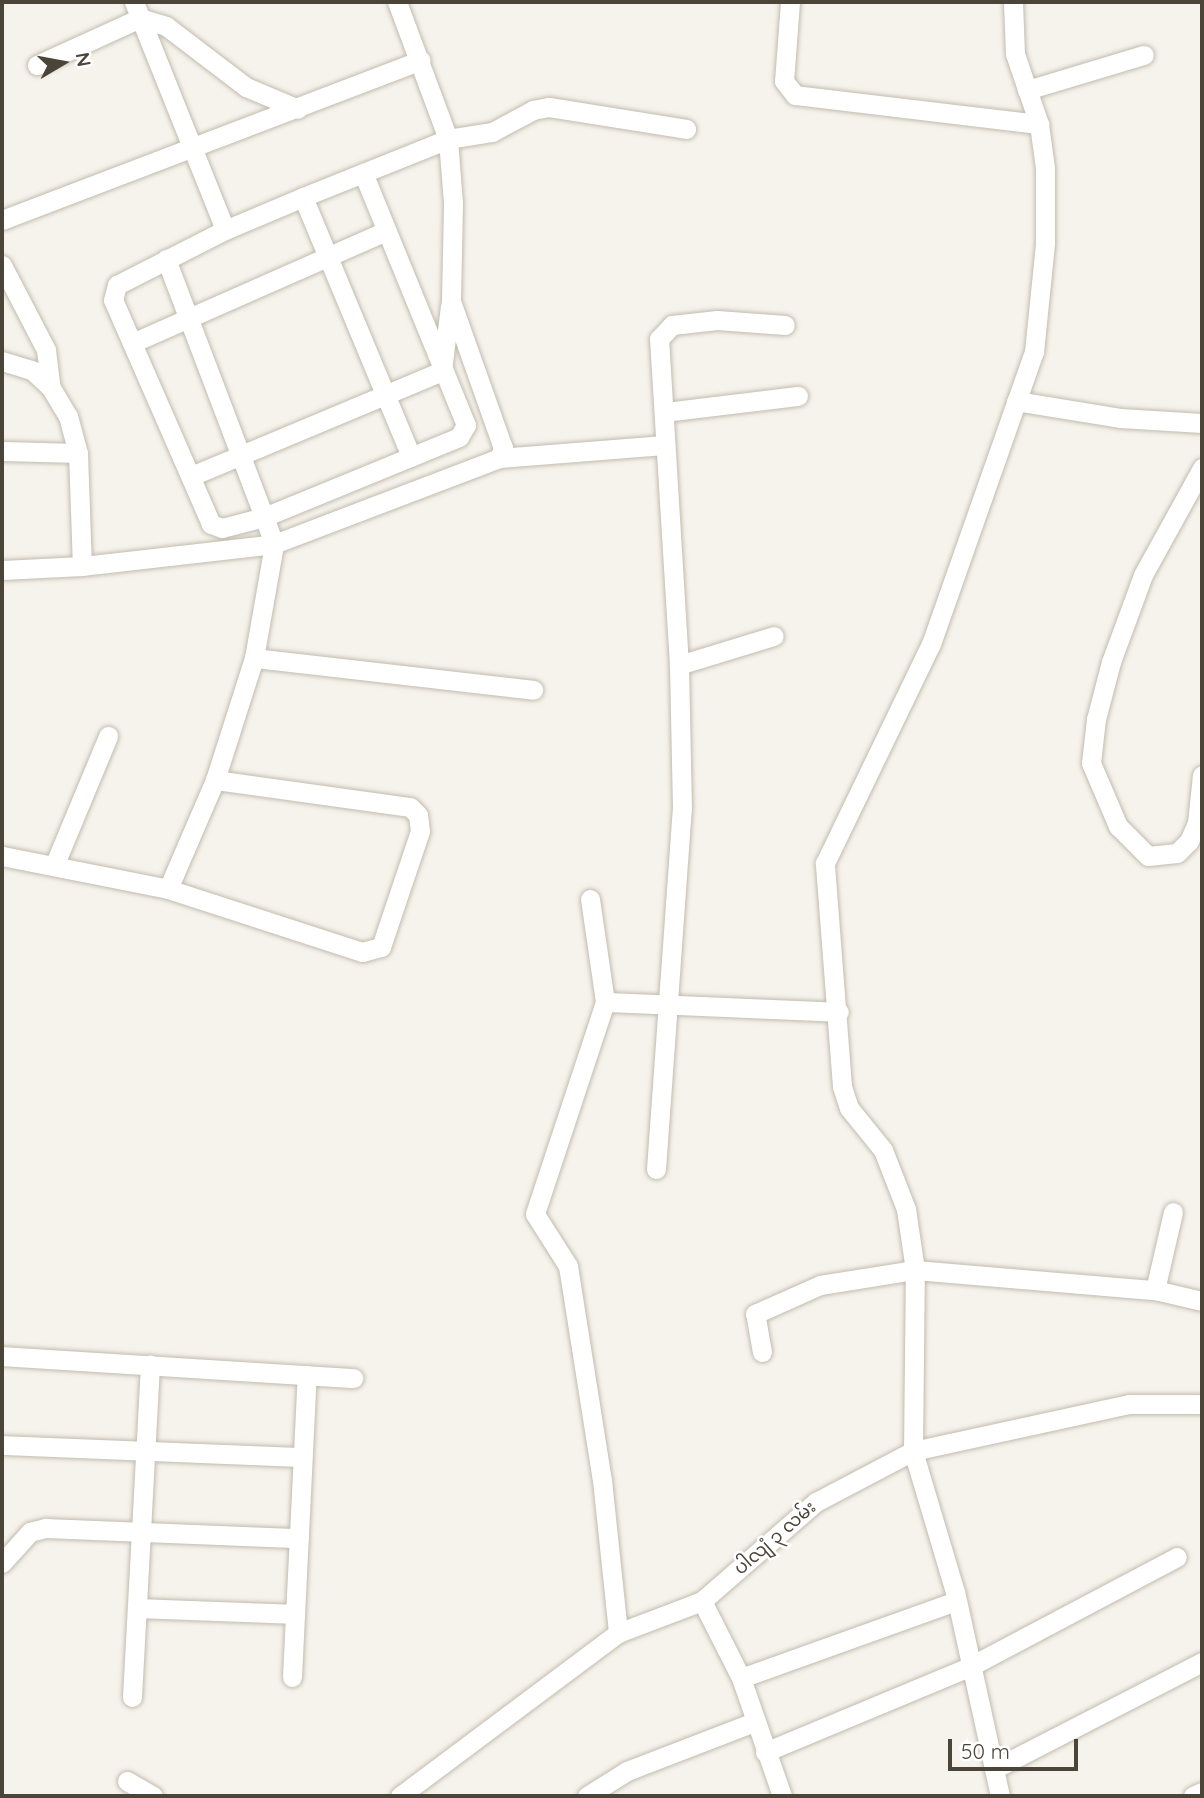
<!DOCTYPE html>
<meta charset="utf-8">
<style>
body{margin:0}
#map{position:relative;width:1204px;height:1798px;overflow:hidden;background:#f6f3ec;font-family:Quicksand,"Noto Sans Myanmar",sans-serif}
div>[style]{position:absolute}
[style*='--x']{left:calc(var(--x)*1px);top:calc(var(--y)*1px);width:calc(var(--w)*1px);rotate:calc(var(--a)*1deg)}
.roads{filter:drop-shadow(0 0 2px #c2bbae) drop-shadow(0 0 2px #c2bbae)}
.minor>*{height:19px;margin:-9.5px;padding:0 9.5px;transform-origin:9.5px;border-radius:9.5px;background:#fff}
span{translate:-50% -50%;white-space:nowrap;text-align:center;line-height:1.15;-webkit-text-stroke:5px #fff;paint-order:stroke}
.street-label{font-size:18px;color:#4b4439}
.frame{position:absolute;inset:0;border:4px solid #4b4439;pointer-events:none}
.north{position:absolute;left:28px;top:28px;width:70px;height:70px;-webkit-text-stroke:5px #fff;paint-order:stroke;rotate:80deg;font-size:19px;font-weight:700;line-height:28px;text-align:center;color:#4b4439}
.north::after{content:'';display:block;margin:auto;width:24px;height:32px;background:#4b4439;clip-path:polygon(50% 0,100% 100%,50% 72%,0 100%)}
.scale{position:absolute;left:948px;top:1739px;width:130px;height:32px;box-sizing:border-box;border:4px solid #4b4439;border-top:0;padding-left:9px;font-size:21px;line-height:24px;white-space:nowrap;color:#4b4439;-webkit-text-stroke:5px #fff;paint-order:stroke}
</style>
<div id="map">
<div class="roads">
<div class="minor">
<div style="--x:134;--y:2;--w:245;--a:68.2"></div>
<div style="--x:790;--y:2;--w:79;--a:94.3"></div>
<div style="--x:784;--y:81;--w:18;--a:52"></div>
<div style="--x:795;--y:95;--w:246;--a:6.8"></div>
<div style="--x:37;--y:65;--w:113;--a:-24.5"></div>
<div style="--x:140;--y:18;--w:27;--a:17"></div>
<div style="--x:166;--y:26;--w:101;--a:37.3"></div>
<div style="--x:246;--y:87;--w:56;--a:22.9"></div>
<div style="--x:1027;--y:90;--w:122;--a:-16.7"></div>
<div style="--x:303;--y:197;--w:281;--a:67.4"></div>
<div style="--x:2;--y:220;--w:448;--a:-20.9"></div>
<div style="--x:166;--y:259;--w:276;--a:69.2"></div>
<div style="--x:264;--y:517;--w:211;--a:-22.3"></div>
<div style="--x:459;--y:437;--w:14;--a:-60"></div>
<div style="--x:466;--y:425;--w:272;--a:-112.2"></div>
<div style="--x:2;--y:265;--w:96;--a:62.6"></div>
<div style="--x:46;--y:350;--w:38;--a:83"></div>
<div style="--x:132;--y:343;--w:278;--a:-23.8"></div>
<div style="--x:2;--y:361;--w:31;--a:17"></div>
<div style="--x:32;--y:370;--w:26;--a:43"></div>
<div style="--x:51;--y:388;--w:33;--a:59"></div>
<div style="--x:68;--y:416;--w:38;--a:75"></div>
<div style="--x:78;--y:453;--w:113;--a:88"></div>
<div style="--x:1016;--y:401;--w:105;--a:9.3"></div>
<div style="--x:1120;--y:418;--w:82;--a:3.5"></div>
<div style="--x:665;--y:412;--w:134;--a:-6.9"></div>
<div style="--x:2;--y:451;--w:76;--a:1.5"></div>
<div style="--x:499;--y:458;--w:166;--a:-4.5"></div>
<div style="--x:1202;--y:468;--w:122;--a:118.9"></div>
<div style="--x:1143;--y:575;--w:93;--a:110.2"></div>
<div style="--x:1111;--y:662;--w:59;--a:104.7"></div>
<div style="--x:1096;--y:719;--w:44;--a:96.5"></div>
<div style="--x:1091;--y:763;--w:69;--a:66.8"></div>
<div style="--x:1118;--y:826;--w:42;--a:45"></div>
<div style="--x:1148;--y:856;--w:29;--a:-6"></div>
<div style="--x:1177;--y:853;--w:17;--a:-45"></div>
<div style="--x:1189;--y:841;--w:20;--a:-66"></div>
<div style="--x:1197;--y:823;--w:48;--a:-84.1"></div>
<div style="--x:191;--y:476;--w:272;--a:-22.7"></div>
<div style="--x:442;--y:371;--w:65;--a:-83"></div>
<div style="--x:2;--y:570;--w:80;--a:-2.9"></div>
<div style="--x:82;--y:566;--w:193;--a:-6.5"></div>
<div style="--x:274;--y:544;--w:241;--a:-20.9"></div>
<div style="--x:499;--y:458;--w:11;--a:-68"></div>
<div style="--x:503;--y:448;--w:156;--a:-109.5"></div>
<div style="--x:451;--y:301;--w:98;--a:-88.8"></div>
<div style="--x:453;--y:203;--w:64;--a:-94.5"></div>
<div style="--x:448;--y:139;--w:146;--a:-110.4"></div>
<div style="--x:254;--y:658;--w:281;--a:6.5"></div>
<div style="--x:679;--y:665;--w:99;--a:-17"></div>
<div style="--x:2;--y:856;--w:169;--a:11.2"></div>
<div style="--x:168;--y:889;--w:119;--a:-66.7"></div>
<div style="--x:215;--y:780;--w:128;--a:-72.3"></div>
<div style="--x:254;--y:658;--w:116;--a:-80"></div>
<div style="--x:274;--y:544;--w:29;--a:-110"></div>
<div style="--x:264;--y:517;--w:43;--a:165.3"></div>
<div style="--x:222;--y:528;--w:12;--a:-160"></div>
<div style="--x:211;--y:524;--w:244;--a:-113.6"></div>
<div style="--x:113;--y:300;--w:16;--a:-75"></div>
<div style="--x:117;--y:285;--w:121;--a:-27"></div>
<div style="--x:225;--y:230;--w:85;--a:-22.9"></div>
<div style="--x:303;--y:197;--w:156;--a:-21.8"></div>
<div style="--x:448;--y:139;--w:45;--a:-9"></div>
<div style="--x:492;--y:132;--w:47;--a:-28.2"></div>
<div style="--x:533;--y:110;--w:16;--a:-11"></div>
<div style="--x:549;--y:107;--w:139;--a:9.1"></div>
<div style="--x:54;--y:866;--w:141;--a:-67.4"></div>
<div style="--x:168;--y:889;--w:204;--a:18"></div>
<div style="--x:362;--y:952;--w:20;--a:-15"></div>
<div style="--x:381;--y:947;--w:122;--a:-71.4"></div>
<div style="--x:420;--y:831;--w:16;--a:-97"></div>
<div style="--x:418;--y:815;--w:11;--a:-135"></div>
<div style="--x:410;--y:807;--w:197;--a:-172.1"></div>
<div style="--x:590;--y:899;--w:104;--a:81.7"></div>
<div style="--x:605;--y:1002;--w:223;--a:108.3"></div>
<div style="--x:535;--y:1214;--w:62;--a:57.6"></div>
<div style="--x:568;--y:1266;--w:217;--a:81"></div>
<div style="--x:602;--y:1480;--w:154;--a:84"></div>
<div style="--x:605;--y:1002;--w:234;--a:2.4"></div>
<div style="--x:656;--y:1169;--w:361;--a:-85.9"></div>
<div style="--x:682;--y:809;--w:144;--a:-91.2"></div>
<div style="--x:679;--y:665;--w:327;--a:-93.5"></div>
<div style="--x:659;--y:339;--w:19;--a:-47"></div>
<div style="--x:672;--y:325;--w:45;--a:-6.3"></div>
<div style="--x:717;--y:320;--w:68;--a:4.2"></div>
<div style="--x:1155;--y:1290;--w:80;--a:-77"></div>
<div style="--x:762;--y:1352;--w:39;--a:-100"></div>
<div style="--x:755;--y:1314;--w:71;--a:-24"></div>
<div style="--x:820;--y:1285;--w:96;--a:-9"></div>
<div style="--x:915;--y:1270;--w:241;--a:4.8"></div>
<div style="--x:1155;--y:1290;--w:48;--a:13.2"></div>
<div style="--x:2;--y:1356;--w:352;--a:3.6"></div>
<div style="--x:2;--y:1445;--w:300;--a:2.3"></div>
<div style="--x:2;--y:1563;--w:42;--a:-47.9"></div>
<div style="--x:30;--y:1532;--w:16;--a:-15"></div>
<div style="--x:45;--y:1528;--w:254;--a:2.3"></div>
<div style="--x:702;--y:1601;--w:86;--a:63.1"></div>
<div style="--x:741;--y:1678;--w:125;--a:70.8"></div>
<div style="--x:139;--y:1608;--w:156;--a:2.2"></div>
<div style="--x:292;--y:1677;--w:302;--a:-87.2"></div>
<div style="--x:741;--y:1678;--w:228;--a:-19.7"></div>
<div style="--x:132;--y:1697;--w:333;--a:-86.9"></div>
<div style="--x:765;--y:1752;--w:221;--a:-22.6"></div>
<div style="--x:969;--y:1667;--w:235;--a:-27.9"></div>
<div style="--x:994;--y:1769;--w:234;--a:-27.2"></div>
<div style="--x:127;--y:1781;--w:30;--a:30"></div>
<div style="--x:400;--y:1796;--w:272;--a:-36.8"></div>
<div style="--x:618;--y:1633;--w:90;--a:-20.9"></div>
<div style="--x:702;--y:1601;--w:151;--a:-41"></div>
<div style="--x:816;--y:1502;--w:110;--a:-27.7"></div>
<div style="--x:913;--y:1451;--w:221;--a:-12.3"></div>
<div style="--x:1129;--y:1404;--w:73;--a:0"></div>
<div style="--x:587;--y:1796;--w:47;--a:-32"></div>
<div style="--x:627;--y:1771;--w:136;--a:-21.1"></div>
<div style="--x:1000;--y:1796;--w:209;--a:-102.4"></div>
<div style="--x:955;--y:1592;--w:147;--a:-106.6"></div>
<div style="--x:913;--y:1451;--w:181;--a:-89.4"></div>
<div style="--x:915;--y:1270;--w:62;--a:-98.4"></div>
<div style="--x:906;--y:1209;--w:63;--a:-111.3"></div>
<div style="--x:883;--y:1150;--w:54;--a:-129"></div>
<div style="--x:849;--y:1108;--w:23;--a:-108"></div>
<div style="--x:842;--y:1086;--w:224;--a:-94.4"></div>
<div style="--x:825;--y:863;--w:243;--a:-64.2"></div>
<div style="--x:931;--y:644;--w:310;--a:-70.6"></div>
<div style="--x:1034;--y:352;--w:110;--a:-84.2"></div>
<div style="--x:1045;--y:243;--w:75;--a:-90"></div>
<div style="--x:1045;--y:168;--w:44;--a:-97.8"></div>
<div style="--x:1039;--y:124;--w:74;--a:-108.9"></div>
<div style="--x:1015;--y:54;--w:52;--a:-92.2"></div>
<div style="--x:1193;--y:1796;--w:10;--a:-24"></div>
</div>
</div>
<div class="street-label">
<span style="left:775px;top:1538px;rotate:-41deg">ပါလျံ ၃ လမ်း</span>
</div>
<div class="frame"></div>
<div class="north">N</div>
<div class="scale">50 m</div>
</div>
